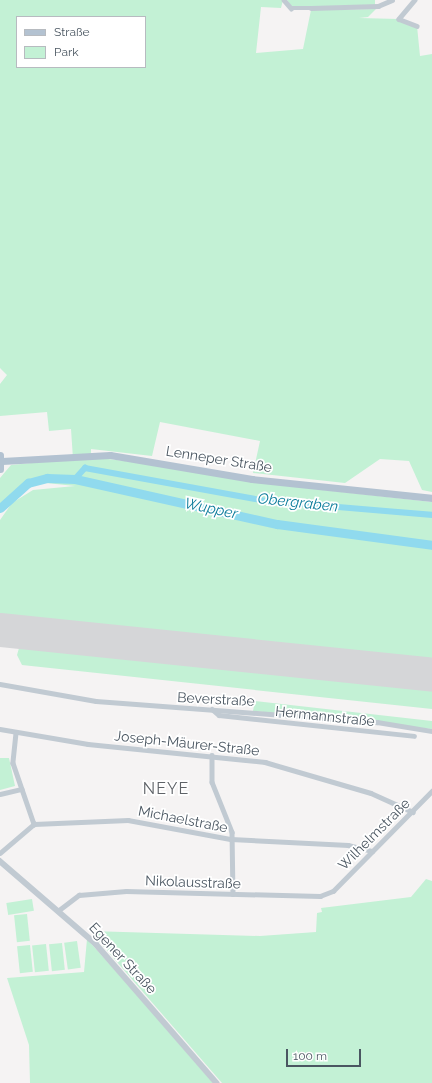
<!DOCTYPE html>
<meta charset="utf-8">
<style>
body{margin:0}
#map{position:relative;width:432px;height:1083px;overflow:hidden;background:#f5f3f3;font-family:Raleway,sans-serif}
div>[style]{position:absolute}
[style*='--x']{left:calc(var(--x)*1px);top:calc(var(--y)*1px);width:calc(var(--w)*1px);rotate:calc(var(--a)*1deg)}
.green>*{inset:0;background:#c3f1d5;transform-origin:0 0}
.canal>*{height:5.5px;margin:-2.75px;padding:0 2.75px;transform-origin:2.75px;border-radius:2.75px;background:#90daee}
.river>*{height:9px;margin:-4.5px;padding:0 4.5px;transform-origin:4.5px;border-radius:4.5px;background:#90daee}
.runway>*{height:34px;margin:-17px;padding:0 17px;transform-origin:17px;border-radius:17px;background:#d5d6d8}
.minor>*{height:4.5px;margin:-2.25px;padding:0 2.25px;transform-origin:2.25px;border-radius:2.25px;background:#c1cad2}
.tertiary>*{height:5.5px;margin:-2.75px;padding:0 2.75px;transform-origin:2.75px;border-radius:2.75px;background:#c1cad2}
.primary>*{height:7px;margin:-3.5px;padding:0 3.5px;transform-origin:3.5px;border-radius:3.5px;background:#b3c2d1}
span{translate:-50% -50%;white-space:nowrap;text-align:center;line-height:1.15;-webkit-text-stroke:3.5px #fff;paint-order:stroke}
.street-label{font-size:14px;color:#4a5661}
.water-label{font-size:15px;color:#0c7c9b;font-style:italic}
.quarter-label{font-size:16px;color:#5f6368;letter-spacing:1px}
.legend{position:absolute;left:16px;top:16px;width:130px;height:52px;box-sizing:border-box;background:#fff;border:1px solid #b7bbc0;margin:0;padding:5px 7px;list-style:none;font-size:12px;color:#4a5661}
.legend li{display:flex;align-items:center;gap:8px;height:20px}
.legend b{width:20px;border:1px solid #b7bbc0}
.scale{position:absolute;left:286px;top:1049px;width:75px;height:18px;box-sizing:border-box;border:2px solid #4a5661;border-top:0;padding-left:5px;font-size:12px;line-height:14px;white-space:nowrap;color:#4a5661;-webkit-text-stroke:3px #fff;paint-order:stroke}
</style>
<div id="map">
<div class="green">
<div style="clip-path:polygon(evenodd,0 0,283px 0,281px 8px,261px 7px,256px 53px,303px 49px,311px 10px,376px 9px,368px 17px,359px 18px,399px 19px,417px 26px,420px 56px,432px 54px,432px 492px,422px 490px,409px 461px,380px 459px,345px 483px,253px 473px,260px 441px,160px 422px,152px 456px,91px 449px,91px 457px,151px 464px,252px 482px,432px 502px,432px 709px,22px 665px,17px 655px,19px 648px,0 642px,0 520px,12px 503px,33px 490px,75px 486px,27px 481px,0 507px,0 478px,11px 465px,73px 459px,71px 429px,49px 431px,47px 412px,0 416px,0 384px,7px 375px,0 368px,0 0,17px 17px,145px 17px,145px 67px,17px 67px,17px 17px)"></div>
<div style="clip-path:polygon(287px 0,375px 0,375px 5px,292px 7px)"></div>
<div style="clip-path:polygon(255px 701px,432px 721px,432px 729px,253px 711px)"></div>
<div style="clip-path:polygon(0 758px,9px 758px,15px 786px,0 790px)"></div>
<div style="clip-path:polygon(426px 879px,432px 881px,432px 1083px,222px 1083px,90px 931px,260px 936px,316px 932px,317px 913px,322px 912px,321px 908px,411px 897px)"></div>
<div style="left:32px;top:899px;width:12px;height:26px;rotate:81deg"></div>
<div style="left:27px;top:914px;width:27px;height:13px;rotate:84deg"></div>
<div style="clip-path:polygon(87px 939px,129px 986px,213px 1083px,30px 1083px,29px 1045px,7px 978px,84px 972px)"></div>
<div style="left:77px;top:941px;width:27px;height:13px;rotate:82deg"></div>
<div style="left:62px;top:943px;width:27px;height:13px;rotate:84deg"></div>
<div style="left:46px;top:944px;width:27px;height:14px;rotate:84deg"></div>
<div style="left:30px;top:945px;width:27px;height:13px;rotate:84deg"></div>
</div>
<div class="canal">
<div style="--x:75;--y:479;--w:15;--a:-48"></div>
<div style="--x:85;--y:468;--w:185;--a:10.3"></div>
<div style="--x:267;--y:501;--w:166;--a:4.8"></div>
</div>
<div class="river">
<div style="--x:0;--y:508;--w:38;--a:-42"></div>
<div style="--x:28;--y:483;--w:20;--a:-15"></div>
<div style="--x:47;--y:478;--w:28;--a:2"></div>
<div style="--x:75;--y:479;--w:207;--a:12.6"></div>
<div style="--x:277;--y:524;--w:156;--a:7.7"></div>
</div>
<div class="runway">
<div style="--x:0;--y:630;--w:434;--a:5.9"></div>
</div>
<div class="minor">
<div style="--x:284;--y:0;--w:11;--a:49"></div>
<div style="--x:291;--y:8;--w:20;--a:0"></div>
<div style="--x:311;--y:8;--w:67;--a:-1.7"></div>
<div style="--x:378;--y:6;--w:15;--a:-23"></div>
<div style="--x:415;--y:0;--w:25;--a:130"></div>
<div style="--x:399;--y:19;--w:19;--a:21"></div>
<div style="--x:0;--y:684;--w:97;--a:10"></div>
<div style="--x:96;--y:701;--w:282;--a:4.3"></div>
<div style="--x:377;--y:722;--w:56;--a:9.3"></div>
<div style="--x:212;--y:709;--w:9;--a:41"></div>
<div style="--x:219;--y:715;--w:196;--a:6.1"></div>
<div style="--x:0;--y:729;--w:89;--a:9.7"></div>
<div style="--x:88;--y:744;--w:178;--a:5.8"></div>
<div style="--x:265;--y:762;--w:110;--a:16.3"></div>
<div style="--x:371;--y:793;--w:46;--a:24.3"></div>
<div style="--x:16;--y:733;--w:30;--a:96"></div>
<div style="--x:13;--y:763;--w:65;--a:71"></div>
<div style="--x:212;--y:755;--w:27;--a:90"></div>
<div style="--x:212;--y:782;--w:54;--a:68.2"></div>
<div style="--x:232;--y:832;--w:62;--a:89.1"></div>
<div style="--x:0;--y:794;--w:22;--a:-13"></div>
<div style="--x:0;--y:853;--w:45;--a:-40.5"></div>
<div style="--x:34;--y:824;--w:94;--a:-2.4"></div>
<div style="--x:128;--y:820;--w:105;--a:10.5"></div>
<div style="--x:231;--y:839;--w:117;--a:2.9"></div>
<div style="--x:348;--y:845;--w:25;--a:14"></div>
<div style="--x:59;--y:910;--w:25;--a:-37"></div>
<div style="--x:79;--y:895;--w:47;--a:-4.9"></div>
<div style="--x:126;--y:891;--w:194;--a:1.5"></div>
<div style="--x:320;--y:896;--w:14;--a:-21"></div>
<div style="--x:333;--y:891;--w:141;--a:-45.3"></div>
</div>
<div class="tertiary">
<div style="--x:0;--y:861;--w:127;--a:40.8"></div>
<div style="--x:96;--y:944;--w:184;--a:49"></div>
</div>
<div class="primary">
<div style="--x:0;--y:455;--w:14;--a:90"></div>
<div style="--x:2;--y:461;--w:108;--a:-3.2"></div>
<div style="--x:110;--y:455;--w:144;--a:9.6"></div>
<div style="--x:252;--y:479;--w:181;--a:6"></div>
</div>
<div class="street-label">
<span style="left:219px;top:459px;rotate:9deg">Lenneper Straße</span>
<span style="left:216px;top:699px;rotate:3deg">Beverstraße</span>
<span style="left:325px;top:716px;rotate:6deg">Hermannstraße</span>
<span style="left:187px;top:743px;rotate:6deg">Joseph-Mäurer-Straße</span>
<span style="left:183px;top:819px;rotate:11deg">Michaelstraße</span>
<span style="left:374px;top:834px;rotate:-45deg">Wilhelmstraße</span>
<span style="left:193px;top:882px;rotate:2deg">Nikolausstraße</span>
<span style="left:123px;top:958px;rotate:47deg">Egener Straße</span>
</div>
<div class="water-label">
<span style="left:298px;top:503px;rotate:6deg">Obergraben</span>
<span style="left:211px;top:509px;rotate:12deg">Wupper</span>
</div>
<div class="quarter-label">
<span style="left:166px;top:789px">NEYE</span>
</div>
<ul class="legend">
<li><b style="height:5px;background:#b3c2d1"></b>Straße</li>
<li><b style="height:11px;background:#c3f1d5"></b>Park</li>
</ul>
<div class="scale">100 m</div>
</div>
